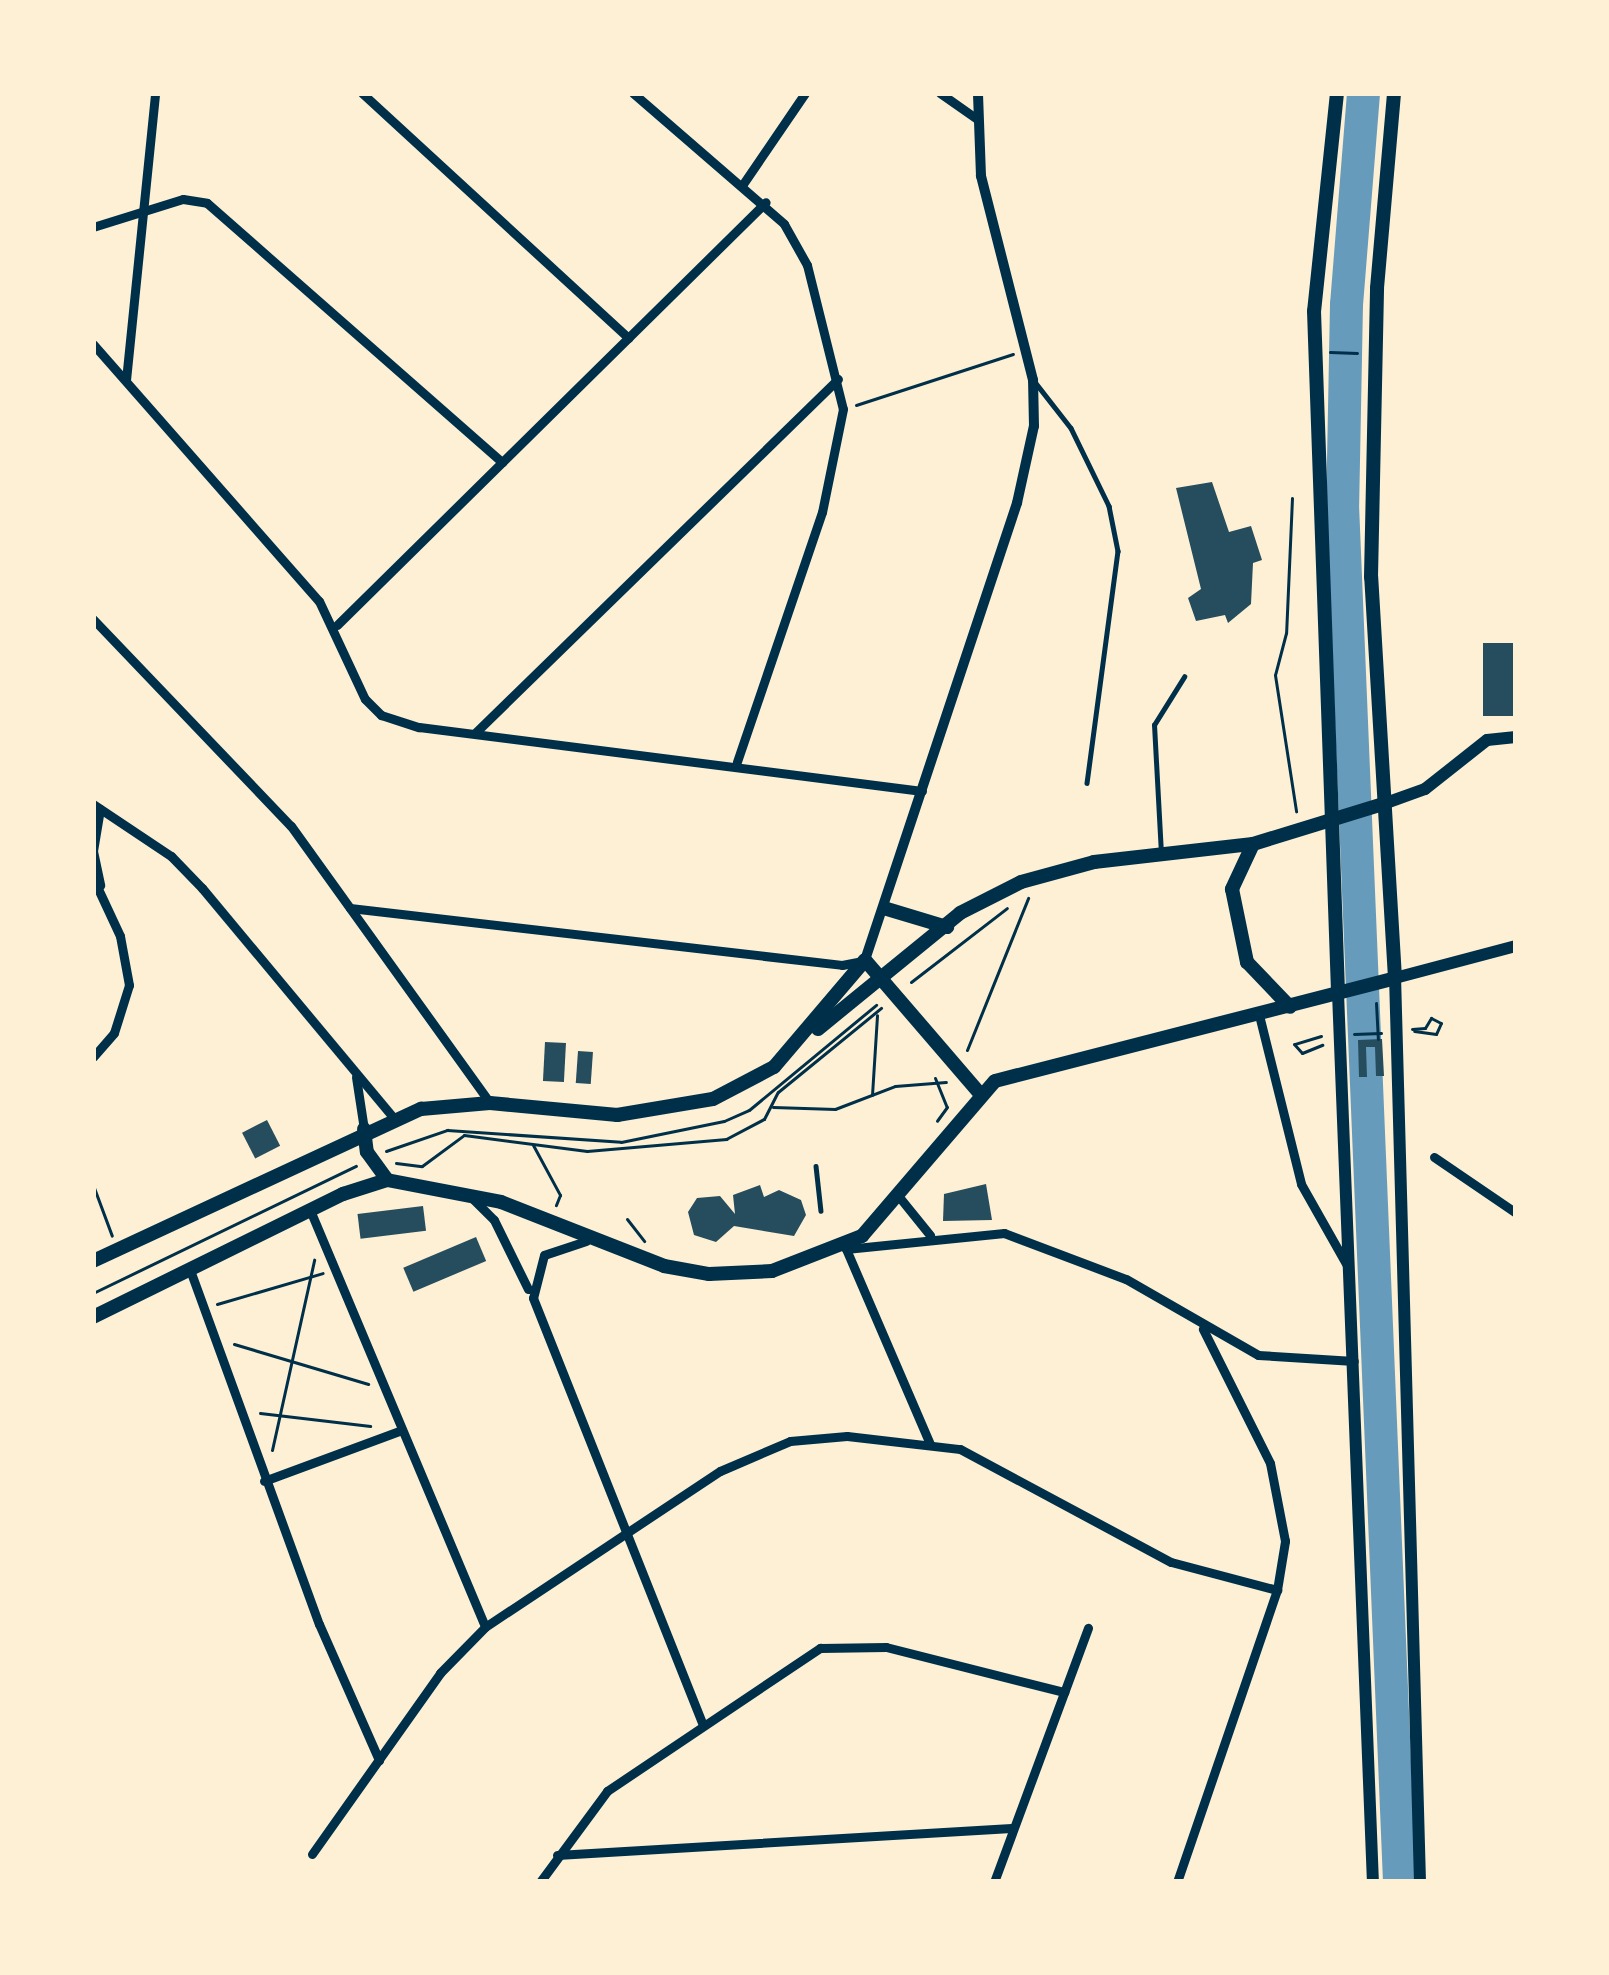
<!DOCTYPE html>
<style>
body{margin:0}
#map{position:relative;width:1609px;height:1975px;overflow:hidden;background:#fdf0d5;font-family:Bitter,serif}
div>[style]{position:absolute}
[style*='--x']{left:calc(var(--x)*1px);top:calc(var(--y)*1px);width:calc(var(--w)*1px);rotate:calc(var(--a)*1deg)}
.river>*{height:33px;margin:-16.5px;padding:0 16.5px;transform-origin:16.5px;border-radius:16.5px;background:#669bbc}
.building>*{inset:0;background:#264d5e;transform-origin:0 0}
.path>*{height:3px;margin:-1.5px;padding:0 1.5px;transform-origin:1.5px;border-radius:1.5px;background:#003049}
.service>*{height:4.5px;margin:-2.25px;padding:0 2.25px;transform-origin:2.25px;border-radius:2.25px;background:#003049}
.minor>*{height:9px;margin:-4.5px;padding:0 4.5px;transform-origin:4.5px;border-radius:4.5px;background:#003049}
.tertiary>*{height:10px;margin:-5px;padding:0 5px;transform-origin:5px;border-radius:5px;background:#003049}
.secondary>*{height:12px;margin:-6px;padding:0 6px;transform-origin:6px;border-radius:6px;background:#003049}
.primary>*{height:14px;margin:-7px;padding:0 7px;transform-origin:7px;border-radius:7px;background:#003049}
span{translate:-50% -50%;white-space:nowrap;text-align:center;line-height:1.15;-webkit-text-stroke:12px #fdf0d5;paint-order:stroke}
.frame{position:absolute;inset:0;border:96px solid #fdf0d5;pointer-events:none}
</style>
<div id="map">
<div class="river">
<div style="--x:1363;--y:93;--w:212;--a:94.6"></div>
<div style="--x:1346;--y:304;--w:200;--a:91.1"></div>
<div style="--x:1342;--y:504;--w:1379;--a:87.63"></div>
</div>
<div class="building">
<div style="clip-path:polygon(1212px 482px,1229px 532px,1251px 526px,1262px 560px,1253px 563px,1251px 604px,1228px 623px,1225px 615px,1196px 621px,1188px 598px,1201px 589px,1176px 488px)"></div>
<div style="left:1483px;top:643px;width:33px;height:73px"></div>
<div style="clip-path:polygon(1382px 1039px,1384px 1076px,1376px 1076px,1375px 1047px,1366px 1047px,1367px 1077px,1359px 1077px,1358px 1040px)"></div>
<div style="left:545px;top:1042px;width:21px;height:39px;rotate:3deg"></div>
<div style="left:578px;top:1051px;width:15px;height:32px;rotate:4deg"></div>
<div style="left:267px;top:1120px;width:29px;height:28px;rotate:63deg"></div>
<div style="clip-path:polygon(986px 1184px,992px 1220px,943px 1221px,944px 1194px)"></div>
<div style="clip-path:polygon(760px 1185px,764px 1197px,779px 1190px,801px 1200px,806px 1215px,794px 1236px,734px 1226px,716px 1242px,694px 1235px,688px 1212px,697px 1198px,720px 1196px,735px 1214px,733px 1195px)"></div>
<div style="left:423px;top:1206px;width:25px;height:66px;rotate:83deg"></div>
<div style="left:476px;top:1237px;width:26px;height:79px;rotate:67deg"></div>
</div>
<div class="path">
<div style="--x:1330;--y:352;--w:27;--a:2"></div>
<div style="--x:856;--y:405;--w:165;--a:-18"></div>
<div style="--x:1292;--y:498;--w:135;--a:92.5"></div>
<div style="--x:1286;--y:633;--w:43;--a:104.7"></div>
<div style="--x:1275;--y:675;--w:138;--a:81.2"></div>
<div style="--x:911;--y:982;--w:121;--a:-37.6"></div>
<div style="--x:1376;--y:1003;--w:36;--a:87"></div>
<div style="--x:1412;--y:1029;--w:13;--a:-4"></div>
<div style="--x:1425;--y:1028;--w:12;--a:-59"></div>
<div style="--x:1431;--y:1018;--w:11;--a:27"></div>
<div style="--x:1441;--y:1023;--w:12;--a:114"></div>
<div style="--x:1436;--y:1034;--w:22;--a:-172"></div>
<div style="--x:1354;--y:1034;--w:27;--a:-2"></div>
<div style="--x:1321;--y:1036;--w:28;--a:163"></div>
<div style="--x:1294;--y:1044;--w:12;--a:48"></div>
<div style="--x:1302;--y:1053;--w:22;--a:-22"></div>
<div style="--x:967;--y:1050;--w:164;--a:-68.1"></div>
<div style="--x:935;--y:1078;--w:31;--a:68"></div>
<div style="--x:947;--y:1107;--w:17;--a:126"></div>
<div style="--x:872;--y:1095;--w:80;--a:-86.4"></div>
<div style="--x:773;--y:1107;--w:62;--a:1.8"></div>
<div style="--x:835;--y:1109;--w:64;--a:-21"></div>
<div style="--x:895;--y:1086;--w:51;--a:-4.5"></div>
<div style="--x:533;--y:1145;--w:57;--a:61.6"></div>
<div style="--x:560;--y:1195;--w:11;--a:112"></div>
<div style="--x:386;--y:1151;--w:65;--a:-19"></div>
<div style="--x:447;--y:1130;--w:174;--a:3.9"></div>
<div style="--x:621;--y:1142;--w:105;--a:-11.5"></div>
<div style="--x:724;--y:1121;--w:27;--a:-24"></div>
<div style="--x:749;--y:1110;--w:165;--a:-39.6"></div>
<div style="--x:396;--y:1163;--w:26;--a:7"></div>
<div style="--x:422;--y:1166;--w:52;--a:-36.4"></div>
<div style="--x:464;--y:1135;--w:124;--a:7.4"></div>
<div style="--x:587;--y:1151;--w:140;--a:-4.9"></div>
<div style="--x:726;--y:1139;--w:43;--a:-27.8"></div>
<div style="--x:764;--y:1119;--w:30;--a:-63"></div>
<div style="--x:778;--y:1092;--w:133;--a:-39.2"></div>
<div style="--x:93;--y:1185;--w:54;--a:69.6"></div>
<div style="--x:627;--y:1219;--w:28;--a:52"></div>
<div style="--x:93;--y:1293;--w:292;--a:-25.8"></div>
<div style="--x:217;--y:1304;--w:110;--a:-16.3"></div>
<div style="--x:234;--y:1344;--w:140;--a:16.6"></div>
<div style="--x:260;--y:1413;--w:111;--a:6.7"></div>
<div style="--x:272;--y:1450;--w:195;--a:-77.5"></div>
</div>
<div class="service">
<div style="--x:1035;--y:382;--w:58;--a:52"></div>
<div style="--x:1071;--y:428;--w:87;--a:64"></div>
<div style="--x:1109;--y:506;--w:46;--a:78.7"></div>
<div style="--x:1118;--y:551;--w:234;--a:97.6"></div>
<div style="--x:1161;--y:854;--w:129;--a:-93.1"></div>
<div style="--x:1154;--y:725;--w:57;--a:-58"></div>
<div style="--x:816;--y:1166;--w:45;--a:83.7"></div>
</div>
<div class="minor">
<div style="--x:362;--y:93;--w:362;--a:42.6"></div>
<div style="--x:633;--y:93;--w:200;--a:40.9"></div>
<div style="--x:784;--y:224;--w:47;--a:60.7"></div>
<div style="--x:807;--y:265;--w:148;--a:76"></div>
<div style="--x:843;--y:409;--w:105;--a:101.5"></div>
<div style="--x:822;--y:512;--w:264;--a:108.8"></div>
<div style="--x:940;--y:93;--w:45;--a:35.1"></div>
<div style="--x:743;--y:184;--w:110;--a:-55.7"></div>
<div style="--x:93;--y:227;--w:94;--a:-17.3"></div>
<div style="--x:183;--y:199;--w:24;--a:9"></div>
<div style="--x:207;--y:203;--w:393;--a:41.3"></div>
<div style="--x:93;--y:344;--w:342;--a:48.7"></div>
<div style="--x:319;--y:601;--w:108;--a:64.9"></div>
<div style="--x:365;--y:699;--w:23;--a:45"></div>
<div style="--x:381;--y:715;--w:40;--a:18"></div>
<div style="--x:419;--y:727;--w:507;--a:7.25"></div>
<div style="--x:126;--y:380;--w:288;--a:-84.2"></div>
<div style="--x:93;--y:619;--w:286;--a:46.3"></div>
<div style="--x:291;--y:826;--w:341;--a:54.3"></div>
<div style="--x:337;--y:625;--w:602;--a:-44.6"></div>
<div style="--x:475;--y:733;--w:507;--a:-44.28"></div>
<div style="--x:93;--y:804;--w:94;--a:33.7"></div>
<div style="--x:171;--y:856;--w:45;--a:45.9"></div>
<div style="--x:202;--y:888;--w:298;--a:50.2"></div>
<div style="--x:100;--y:809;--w:43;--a:99.5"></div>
<div style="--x:93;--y:851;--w:35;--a:78"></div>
<div style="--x:93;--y:878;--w:64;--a:65"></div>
<div style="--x:120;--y:936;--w:50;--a:79.6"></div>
<div style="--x:129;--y:985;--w:50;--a:107.4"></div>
<div style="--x:114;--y:1033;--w:32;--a:131"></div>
<div style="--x:350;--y:908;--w:495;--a:6.6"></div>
<div style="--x:842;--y:965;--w:21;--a:-11"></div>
<div style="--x:1259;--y:1015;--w:174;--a:76"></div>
<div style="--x:1301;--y:1184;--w:95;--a:60.5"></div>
<div style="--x:356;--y:1077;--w:53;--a:81.3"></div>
<div style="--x:1434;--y:1157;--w:99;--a:34.3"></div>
<div style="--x:472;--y:1198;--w:31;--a:45"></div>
<div style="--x:494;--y:1220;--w:77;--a:63.8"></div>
<div style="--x:900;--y:1198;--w:48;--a:51"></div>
<div style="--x:310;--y:1210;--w:452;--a:67.2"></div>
<div style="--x:586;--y:1241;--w:44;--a:161.6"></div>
<div style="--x:544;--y:1255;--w:44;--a:104.3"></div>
<div style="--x:533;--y:1298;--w:457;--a:68.3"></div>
<div style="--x:190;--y:1270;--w:377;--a:70"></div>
<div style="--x:319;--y:1624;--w:149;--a:66.2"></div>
<div style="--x:930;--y:1444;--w:212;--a:-113.3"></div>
<div style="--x:846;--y:1249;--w:159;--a:-5.8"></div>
<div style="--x:1004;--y:1233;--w:130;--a:20.7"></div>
<div style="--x:1126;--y:1279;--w:152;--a:29.9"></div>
<div style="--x:1258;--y:1355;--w:96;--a:3.6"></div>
<div style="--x:264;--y:1481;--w:147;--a:-20.3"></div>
<div style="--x:312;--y:1854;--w:222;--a:-54.7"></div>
<div style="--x:440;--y:1673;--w:64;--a:-45.6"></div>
<div style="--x:485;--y:1627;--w:282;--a:-33.6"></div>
<div style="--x:720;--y:1471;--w:76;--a:-23.2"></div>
<div style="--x:790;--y:1441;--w:57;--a:-5"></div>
<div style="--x:847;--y:1436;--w:114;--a:6.6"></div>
<div style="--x:960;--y:1449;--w:239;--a:28.2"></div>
<div style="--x:1171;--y:1562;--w:110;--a:14.8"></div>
<div style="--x:557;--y:1855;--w:455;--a:-3.4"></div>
<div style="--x:540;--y:1882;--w:113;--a:-53.6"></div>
<div style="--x:607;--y:1791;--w:257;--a:-33.9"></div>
<div style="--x:820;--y:1648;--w:66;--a:-0.9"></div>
<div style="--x:886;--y:1647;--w:184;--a:14.2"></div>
<div style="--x:994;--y:1882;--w:271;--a:-69.7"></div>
<div style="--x:1177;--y:1882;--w:309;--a:-71.1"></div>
<div style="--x:1277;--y:1590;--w:50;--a:-80.7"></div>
<div style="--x:1285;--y:1541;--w:79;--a:-100.9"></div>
<div style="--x:1270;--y:1463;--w:150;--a:-116.6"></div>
</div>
<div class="tertiary">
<div style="--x:865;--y:960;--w:482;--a:-71.6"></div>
<div style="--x:1017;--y:503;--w:79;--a:-77.6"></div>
<div style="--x:1034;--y:426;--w:46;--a:-91.2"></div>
<div style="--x:1033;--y:380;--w:211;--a:-104.3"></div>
<div style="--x:981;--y:176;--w:83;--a:-92.1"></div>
</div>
<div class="secondary">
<div style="--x:1386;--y:803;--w:41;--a:-19.7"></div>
<div style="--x:1425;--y:789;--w:79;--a:-38.3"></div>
<div style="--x:1487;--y:740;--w:29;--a:-6"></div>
<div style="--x:1338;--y:993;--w:890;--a:87.75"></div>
<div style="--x:1420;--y:1882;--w:904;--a:-91.58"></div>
<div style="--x:1395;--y:978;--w:125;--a:-14.8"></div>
</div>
<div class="primary">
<div style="--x:1337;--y:93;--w:219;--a:96"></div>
<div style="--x:1314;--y:311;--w:682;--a:87.98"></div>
<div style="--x:1253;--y:844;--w:50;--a:115"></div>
<div style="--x:1232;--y:889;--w:75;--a:78.4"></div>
<div style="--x:1247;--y:962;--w:62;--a:46.3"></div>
<div style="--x:887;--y:909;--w:63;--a:16.7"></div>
<div style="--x:818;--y:1029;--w:183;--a:-39.2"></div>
<div style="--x:960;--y:913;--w:68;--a:-26.9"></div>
<div style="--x:1021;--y:882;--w:76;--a:-15.3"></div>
<div style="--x:1094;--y:862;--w:160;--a:-6.5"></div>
<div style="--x:1253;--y:844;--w:139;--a:-17.1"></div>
<div style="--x:364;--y:1129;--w:23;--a:83"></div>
<div style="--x:367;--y:1152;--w:34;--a:54"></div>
<div style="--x:93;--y:1261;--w:362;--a:-24.9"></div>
<div style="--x:421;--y:1109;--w:69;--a:-5"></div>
<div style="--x:490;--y:1103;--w:128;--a:5.4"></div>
<div style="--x:617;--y:1115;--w:97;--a:-9.5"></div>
<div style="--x:713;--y:1099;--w:69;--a:-27.7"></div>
<div style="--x:774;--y:1067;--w:140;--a:-49.6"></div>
<div style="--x:865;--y:960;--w:179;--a:49.3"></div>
<div style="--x:93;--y:1317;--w:279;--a:-26.2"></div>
<div style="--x:343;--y:1194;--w:46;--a:-17.7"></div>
<div style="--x:387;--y:1180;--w:116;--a:10.9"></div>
<div style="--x:501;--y:1202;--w:175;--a:21.4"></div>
<div style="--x:664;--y:1266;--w:46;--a:10.1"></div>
<div style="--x:709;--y:1274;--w:63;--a:-2.7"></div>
<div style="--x:772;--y:1271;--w:97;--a:-21.3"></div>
<div style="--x:862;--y:1236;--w:204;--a:-49.4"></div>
<div style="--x:995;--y:1081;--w:413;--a:-14.4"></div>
<div style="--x:1395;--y:978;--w:402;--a:-93.4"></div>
<div style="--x:1371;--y:577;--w:289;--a:-88.8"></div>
<div style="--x:1377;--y:288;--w:196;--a:-85"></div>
</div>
<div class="frame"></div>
</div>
